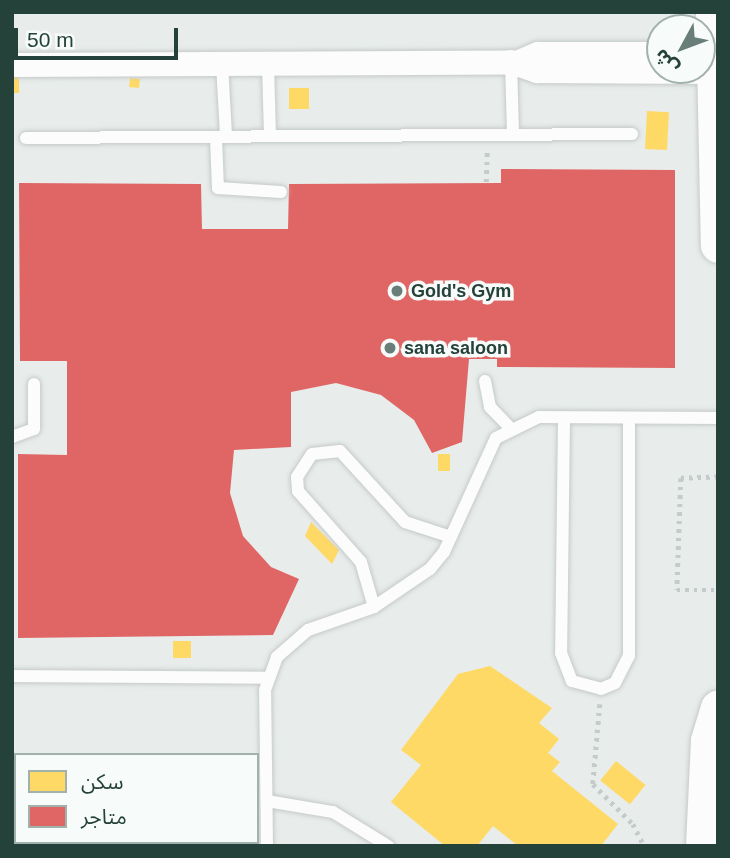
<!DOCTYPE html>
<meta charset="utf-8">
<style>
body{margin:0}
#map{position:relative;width:730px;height:858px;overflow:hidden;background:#e8edeb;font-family:Arial,"Noto Sans Arabic",sans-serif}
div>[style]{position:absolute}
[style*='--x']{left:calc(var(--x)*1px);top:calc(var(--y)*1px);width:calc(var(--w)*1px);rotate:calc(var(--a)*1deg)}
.homes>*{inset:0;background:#ffd966;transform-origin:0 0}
.shops>*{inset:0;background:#e06666}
.path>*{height:4.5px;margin-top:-2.25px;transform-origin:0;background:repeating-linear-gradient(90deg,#c3ccca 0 3.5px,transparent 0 8.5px)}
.roads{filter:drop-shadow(0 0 2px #c5cac8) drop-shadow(0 0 2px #c5cac8)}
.service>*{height:12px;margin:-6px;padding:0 6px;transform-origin:6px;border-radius:6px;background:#fcfcfc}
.minor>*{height:24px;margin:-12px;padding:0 12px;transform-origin:12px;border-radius:12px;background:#fcfcfc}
.secondary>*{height:35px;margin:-17.5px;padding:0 17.5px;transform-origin:17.5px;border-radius:17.5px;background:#fcfcfc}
.dots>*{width:19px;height:19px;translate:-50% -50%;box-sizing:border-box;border:4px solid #f7fbf9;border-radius:50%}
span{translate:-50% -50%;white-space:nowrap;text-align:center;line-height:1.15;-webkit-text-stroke:7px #f7fbf9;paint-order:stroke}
.poi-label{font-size:18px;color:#24423a;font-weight:700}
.left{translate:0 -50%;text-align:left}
.frame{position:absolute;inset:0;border:14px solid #24423a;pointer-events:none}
.legend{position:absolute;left:14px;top:753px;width:245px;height:91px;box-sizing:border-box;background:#f7fbf9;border:2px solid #a3b1ad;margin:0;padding:9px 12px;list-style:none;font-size:21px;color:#24423a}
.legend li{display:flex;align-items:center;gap:14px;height:35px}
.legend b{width:35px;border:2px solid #a3b1ad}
.north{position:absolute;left:646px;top:14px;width:70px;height:70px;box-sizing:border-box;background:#f7fbf9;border:2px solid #a3b1ad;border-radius:50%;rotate:229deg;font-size:19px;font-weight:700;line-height:28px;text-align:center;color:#24423a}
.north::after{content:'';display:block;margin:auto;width:24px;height:32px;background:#697e78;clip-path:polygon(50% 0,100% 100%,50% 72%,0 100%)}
.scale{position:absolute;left:14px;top:28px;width:164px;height:32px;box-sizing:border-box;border:4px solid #24423a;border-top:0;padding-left:9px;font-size:21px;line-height:24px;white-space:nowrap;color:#24423a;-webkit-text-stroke:5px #f7fbf9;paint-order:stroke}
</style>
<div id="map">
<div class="homes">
<div style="left:12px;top:76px;width:7px;height:17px"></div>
<div style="left:130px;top:78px;width:10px;height:9px;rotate:6deg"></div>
<div style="left:289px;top:88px;width:20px;height:21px"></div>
<div style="left:647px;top:111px;width:22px;height:38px;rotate:3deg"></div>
<div style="left:450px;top:454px;width:17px;height:12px;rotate:90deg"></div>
<div style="clip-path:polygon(311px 522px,339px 550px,332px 564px,305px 536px)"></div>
<div style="left:173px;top:641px;width:18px;height:17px"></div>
<div style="clip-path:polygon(490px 666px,552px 708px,539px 723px,559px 739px,548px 753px,560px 762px,552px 771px,618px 824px,601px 846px,518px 846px,493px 826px,477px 846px,445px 846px,391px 802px,421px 765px,401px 750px,458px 674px)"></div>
<div style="left:616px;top:761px;width:38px;height:25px;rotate:39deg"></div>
</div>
<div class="shops">
<div style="clip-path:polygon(501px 169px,675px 170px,675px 368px,497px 367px,497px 359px,469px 359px,462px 442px,432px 453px,414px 420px,381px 395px,336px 383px,291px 392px,291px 447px,234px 450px,230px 493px,243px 536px,271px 567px,299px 579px,273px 635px,18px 638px,18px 454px,67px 455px,67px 361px,20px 361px,19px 183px,201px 184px,202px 229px,288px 229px,289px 184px,501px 183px)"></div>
</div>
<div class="path">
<div style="--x:486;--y:182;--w:32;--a:-88"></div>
<div style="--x:718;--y:477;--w:37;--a:178"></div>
<div style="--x:681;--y:478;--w:112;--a:92"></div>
<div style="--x:677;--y:590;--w:41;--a:0"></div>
<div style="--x:600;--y:704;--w:80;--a:95"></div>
<div style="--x:593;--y:784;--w:57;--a:45"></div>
<div style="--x:633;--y:824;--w:25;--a:63"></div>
</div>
<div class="roads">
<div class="service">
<div style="--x:511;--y:62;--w:73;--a:88.4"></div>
<div style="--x:222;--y:64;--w:72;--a:86.8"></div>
<div style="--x:268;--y:64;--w:72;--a:88.4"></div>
<div style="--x:216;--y:137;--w:51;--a:87.8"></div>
<div style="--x:218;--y:188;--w:63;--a:3.6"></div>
<div style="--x:26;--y:138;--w:606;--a:-0.38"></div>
<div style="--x:485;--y:381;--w:26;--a:79"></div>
<div style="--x:490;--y:407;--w:28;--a:46"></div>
<div style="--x:564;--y:418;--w:235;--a:90.7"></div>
<div style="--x:561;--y:653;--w:30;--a:69"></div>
<div style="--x:572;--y:681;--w:30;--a:15"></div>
<div style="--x:601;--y:689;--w:15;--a:-23"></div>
<div style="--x:615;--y:683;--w:30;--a:-63"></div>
<div style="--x:629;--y:656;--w:238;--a:-90"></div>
<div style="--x:12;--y:437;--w:23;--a:-20"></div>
<div style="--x:34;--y:429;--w:45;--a:-90"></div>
<div style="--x:374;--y:607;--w:47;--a:-106.1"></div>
<div style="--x:361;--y:562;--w:95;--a:-131.6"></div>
<div style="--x:298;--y:491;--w:14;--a:-94"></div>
<div style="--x:297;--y:477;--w:27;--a:-57"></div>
<div style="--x:312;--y:454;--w:28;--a:-6"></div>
<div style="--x:340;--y:451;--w:96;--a:47.5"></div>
<div style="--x:405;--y:522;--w:48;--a:18.1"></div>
<div style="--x:12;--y:676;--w:256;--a:0.4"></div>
<div style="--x:267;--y:801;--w:67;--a:9.5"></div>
<div style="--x:333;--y:812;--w:65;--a:31.7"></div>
<div style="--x:267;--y:846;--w:156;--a:-90.7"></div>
<div style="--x:265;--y:690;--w:35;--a:-70"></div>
<div style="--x:277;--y:657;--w:41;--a:-41.1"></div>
<div style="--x:308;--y:630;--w:70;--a:-19.2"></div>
<div style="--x:374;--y:607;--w:68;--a:-34.2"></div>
<div style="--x:430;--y:569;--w:22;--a:-51"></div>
<div style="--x:444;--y:552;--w:125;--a:-65.5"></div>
<div style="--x:496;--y:438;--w:48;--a:-26"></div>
<div style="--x:539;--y:417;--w:179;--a:0.3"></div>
</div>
<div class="minor">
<div style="--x:519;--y:62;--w:21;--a:-23"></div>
<div style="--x:538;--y:54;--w:122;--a:0"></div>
<div style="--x:12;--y:65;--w:499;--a:-0.3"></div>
<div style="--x:511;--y:62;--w:28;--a:19"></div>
<div style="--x:537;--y:71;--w:176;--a:0.3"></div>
</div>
<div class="secondary">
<div style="--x:713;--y:12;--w:233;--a:88.8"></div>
<div style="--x:703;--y:846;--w:106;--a:-87.3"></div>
<div style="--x:708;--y:740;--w:34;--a:-73"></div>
</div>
</div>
<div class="dots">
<div style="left:397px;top:291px;background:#697e78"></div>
<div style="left:390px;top:348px;background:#697e78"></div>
</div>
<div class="poi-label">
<span class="left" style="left:411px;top:291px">Gold's Gym</span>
<span class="left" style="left:404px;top:348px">sana saloon</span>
</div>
<div class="frame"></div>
<ul class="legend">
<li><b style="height:19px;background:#ffd966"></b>سكن</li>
<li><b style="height:19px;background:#e06666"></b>متاجر</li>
</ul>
<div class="north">ش</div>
<div class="scale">50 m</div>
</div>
